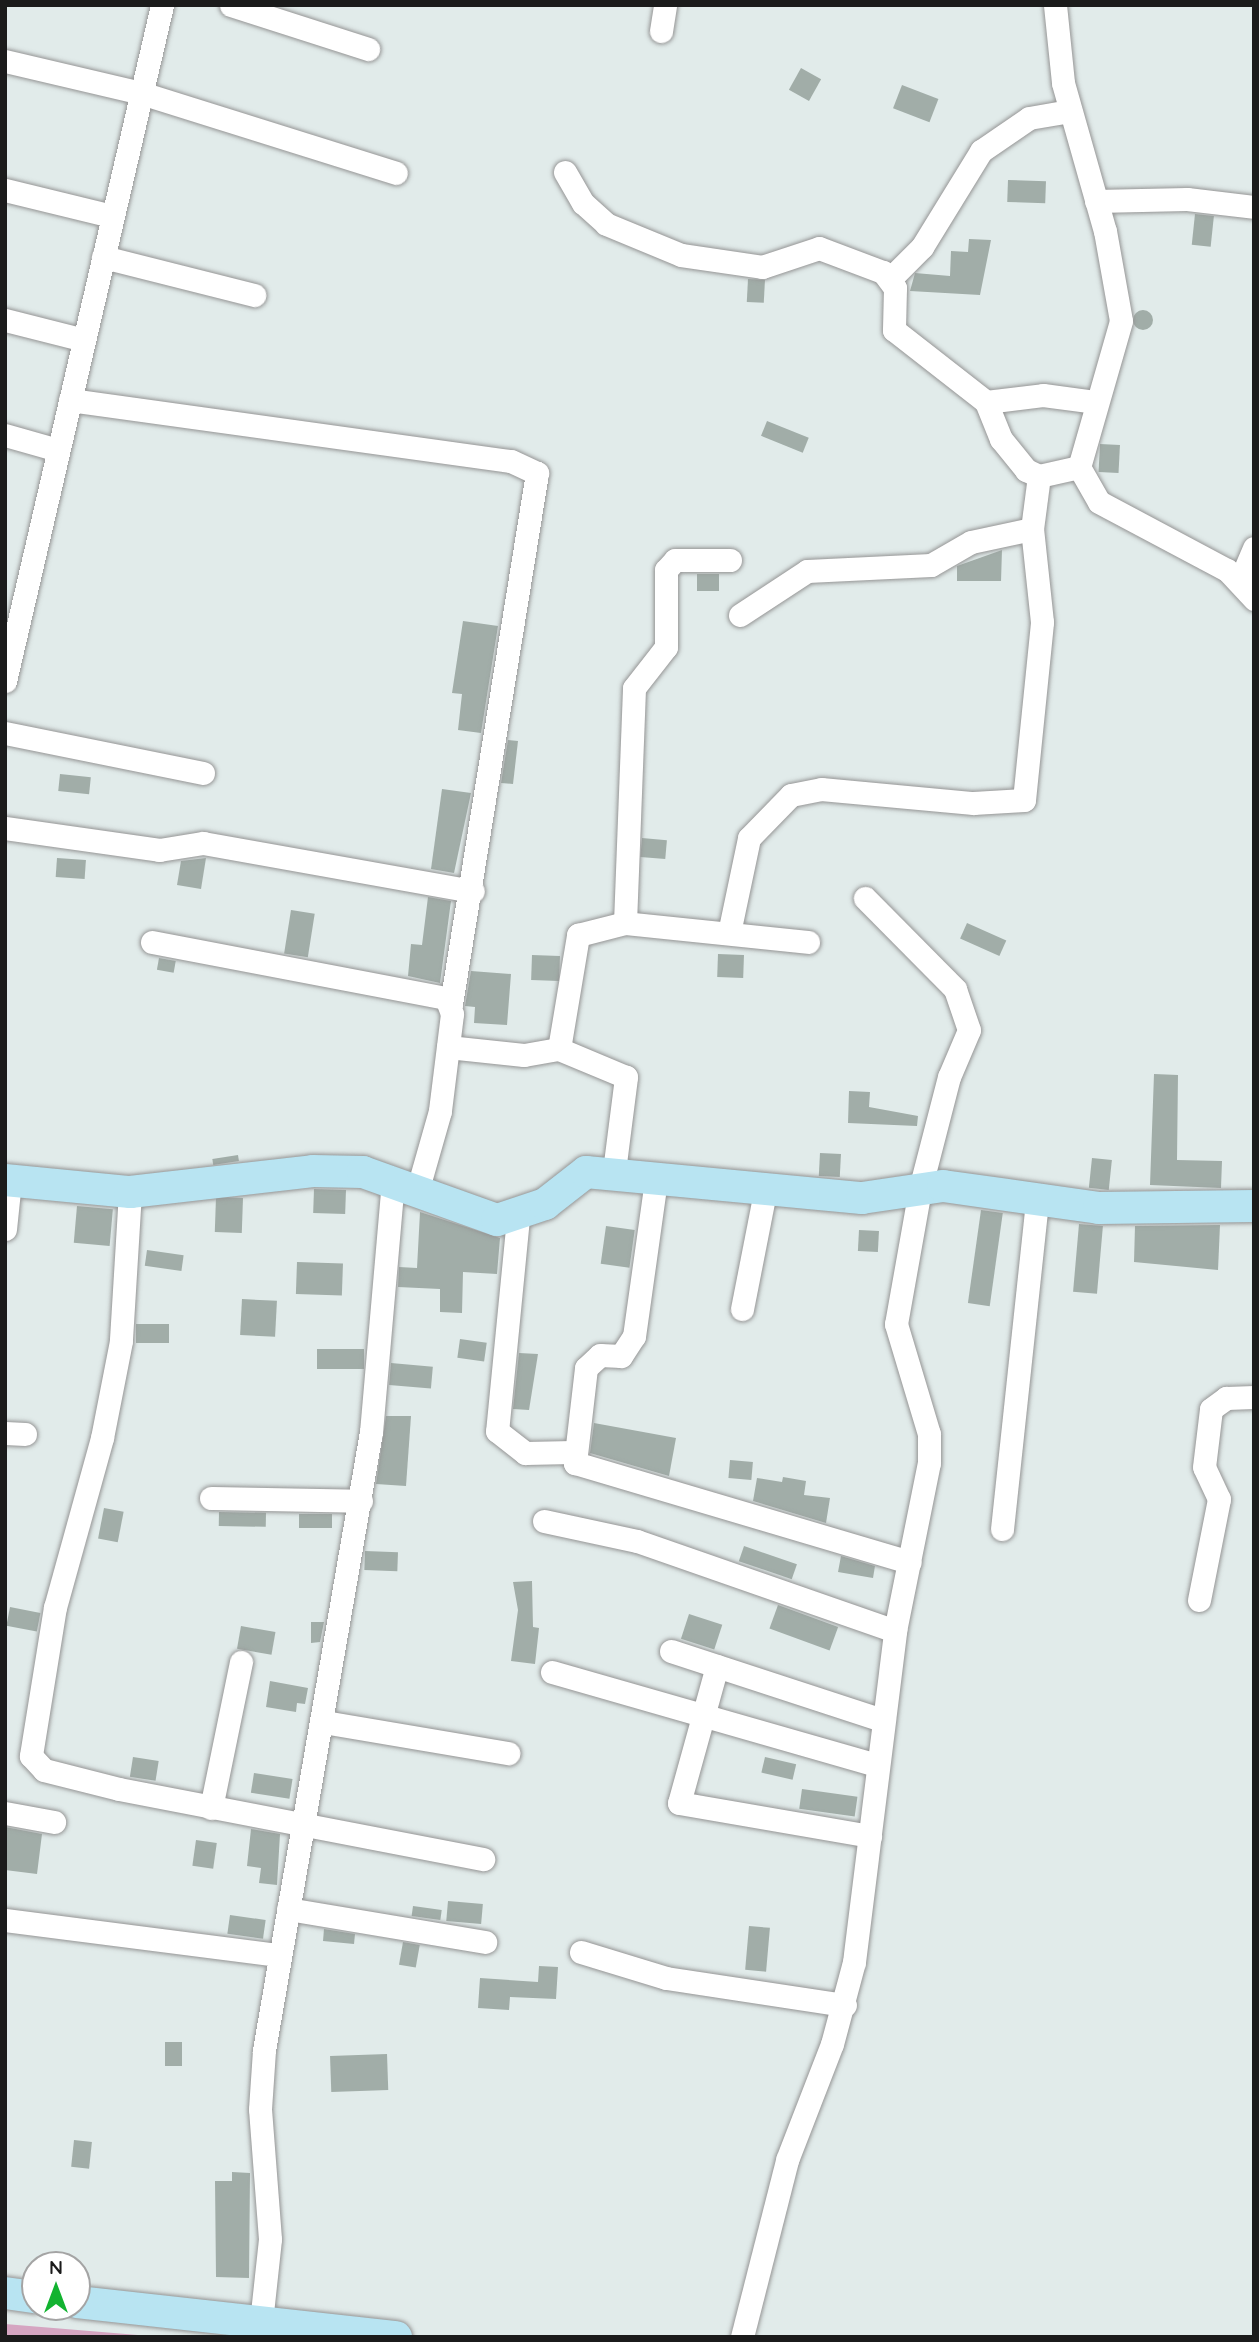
<!DOCTYPE html>
<style>
body{margin:0}
#map{position:relative;width:1259px;height:2342px;overflow:hidden;background:#e1ebea;font-family:Quicksand,sans-serif}
div>[style]{position:absolute}
[style*='--x']{left:calc(var(--x)*1px);top:calc(var(--y)*1px);width:calc(var(--w)*1px);rotate:calc(var(--a)*1deg)}
.water>*{inset:0;background:#d5a5c1}
.building>*{inset:0;background:#a1ada8;transform-origin:0 0}
.round{border-radius:50%}
.roads{filter:drop-shadow(0 0 2px #959595) drop-shadow(0 0 2px #959595)}
.street>*{height:23px;margin:-11.5px;padding:0 11.5px;transform-origin:11.5px;border-radius:11.5px;background:#fff}
.secondary>*{height:32px;margin:-16px;padding:0 16px;transform-origin:16px;border-radius:16px;background:#b8e4f2}
span{translate:-50% -50%;white-space:nowrap;text-align:center;line-height:1.15;-webkit-text-stroke:5px #fff;paint-order:stroke}
.frame{position:absolute;inset:0;border:7px solid #1b1b1b;pointer-events:none}
.north{position:absolute;left:21px;top:2251px;width:70px;height:70px;box-sizing:border-box;background:#fff;border:2px solid #a4a4a4;border-radius:50%;rotate:0deg;font-size:19px;font-weight:700;line-height:28px;text-align:center;color:#1b1b1b}
.north::after{content:'';display:block;margin:auto;width:24px;height:32px;background:#12b330;clip-path:polygon(50% 0,100% 100%,50% 72%,0 100%)}
</style>
<div id="map">
<div class="water">
<div style="clip-path:polygon(5px 2324px,162px 2337px,5px 2337px)"></div>
</div>
<div class="building">
<div style="left:801px;top:68px;width:23px;height:25px;rotate:29deg"></div>
<div style="left:902px;top:85px;width:39px;height:25px;rotate:21deg"></div>
<div style="left:1008px;top:180px;width:38px;height:22px;rotate:2deg"></div>
<div style="left:1195px;top:214px;width:19px;height:31px;rotate:6deg"></div>
<div style="clip-path:polygon(969px 239px,991px 240px,980px 295px,910px 291px,915px 273px,950px 276px,951px 251px,968px 252px)"></div>
<div style="left:748px;top:279px;width:17px;height:23px;rotate:3deg"></div>
<div class="round" style="left:1133px;top:310px;width:20px;height:20px"></div>
<div style="left:767px;top:421px;width:45px;height:16px;rotate:22deg"></div>
<div style="left:1100px;top:444px;width:20px;height:28px;rotate:3deg"></div>
<div style="clip-path:polygon(1002px 550px,1001px 581px,957px 581px,957px 566px)"></div>
<div style="left:697px;top:574px;width:22px;height:17px"></div>
<div style="clip-path:polygon(463px 621px,498px 626px,481px 733px,458px 730px,462px 694px,452px 693px)"></div>
<div style="clip-path:polygon(508px 740px,518px 741px,513px 784px,501px 783px)"></div>
<div style="left:60px;top:774px;width:31px;height:17px;rotate:6deg"></div>
<div style="clip-path:polygon(442px 789px,471px 793px,454px 873px,431px 869px)"></div>
<div style="left:642px;top:838px;width:25px;height:19px;rotate:5deg"></div>
<div style="left:57px;top:858px;width:29px;height:19px;rotate:4deg"></div>
<div style="clip-path:polygon(206px 858px,201px 889px,177px 885px,181px 861px)"></div>
<div style="clip-path:polygon(428px 897px,451px 901px,440px 983px,408px 976px,411px 944px,422px 945px)"></div>
<div style="left:291px;top:910px;width:24px;height:44px;rotate:9deg"></div>
<div style="left:967px;top:923px;width:43px;height:17px;rotate:24deg"></div>
<div style="left:718px;top:954px;width:26px;height:23px;rotate:2deg"></div>
<div style="left:532px;top:955px;width:28px;height:25px;rotate:2deg"></div>
<div style="left:159px;top:958px;width:17px;height:12px;rotate:10deg"></div>
<div style="clip-path:polygon(471px 971px,511px 974px,507px 1025px,474px 1023px,475px 1007px,465px 1006px)"></div>
<div style="clip-path:polygon(1154px 1074px,1178px 1075px,1177px 1160px,1222px 1161px,1221px 1188px,1150px 1185px)"></div>
<div style="clip-path:polygon(849px 1091px,870px 1092px,869px 1107px,918px 1116px,917px 1126px,848px 1123px)"></div>
<div style="left:820px;top:1153px;width:21px;height:23px;rotate:3deg"></div>
<div style="left:238px;top:1155px;width:6px;height:26px;rotate:81deg"></div>
<div style="left:1092px;top:1158px;width:20px;height:30px;rotate:6deg"></div>
<div style="left:314px;top:1189px;width:32px;height:24px;rotate:2deg"></div>
<div style="left:243px;top:1198px;width:35px;height:27px;rotate:92deg"></div>
<div style="left:77px;top:1206px;width:36px;height:37px;rotate:5deg"></div>
<div style="left:981px;top:1210px;width:22px;height:94px;rotate:8deg"></div>
<div style="clip-path:polygon(420px 1212px,500px 1238px,497px 1274px,463px 1272px,462px 1313px,440px 1312px,440px 1289px,398px 1287px,399px 1267px,417px 1268px)"></div>
<div style="left:1079px;top:1224px;width:24px;height:68px;rotate:5deg"></div>
<div style="clip-path:polygon(1220px 1225px,1218px 1270px,1134px 1262px,1135px 1226px)"></div>
<div style="left:606px;top:1226px;width:29px;height:38px;rotate:8deg"></div>
<div style="left:859px;top:1230px;width:20px;height:21px;rotate:3deg"></div>
<div style="left:147px;top:1250px;width:37px;height:16px;rotate:8deg"></div>
<div style="left:297px;top:1262px;width:46px;height:32px;rotate:2deg"></div>
<div style="left:242px;top:1299px;width:35px;height:36px;rotate:3deg"></div>
<div style="left:136px;top:1324px;width:33px;height:19px"></div>
<div style="left:460px;top:1339px;width:27px;height:19px;rotate:8deg"></div>
<div style="left:317px;top:1349px;width:47px;height:20px"></div>
<div style="clip-path:polygon(519px 1353px,538px 1354px,529px 1410px,513px 1409px)"></div>
<div style="left:391px;top:1363px;width:42px;height:22px;rotate:5deg"></div>
<div style="clip-path:polygon(386px 1416px,411px 1416px,406px 1486px,376px 1484px)"></div>
<div style="clip-path:polygon(594px 1423px,676px 1438px,669px 1476px,590px 1453px)"></div>
<div style="left:730px;top:1460px;width:23px;height:18px;rotate:5deg"></div>
<div style="clip-path:polygon(783px 1477px,806px 1481px,804px 1495px,830px 1498px,826px 1523px,753px 1501px,757px 1478px,782px 1482px)"></div>
<div style="left:104px;top:1508px;width:20px;height:31px;rotate:11deg"></div>
<div style="left:219px;top:1512px;width:47px;height:14px;rotate:1deg"></div>
<div style="left:299px;top:1514px;width:33px;height:14px"></div>
<div style="left:744px;top:1546px;width:56px;height:16px;rotate:19deg"></div>
<div style="left:365px;top:1551px;width:33px;height:19px;rotate:2deg"></div>
<div style="clip-path:polygon(841px 1556px,875px 1566px,873px 1578px,838px 1572px)"></div>
<div style="clip-path:polygon(532px 1581px,533px 1627px,539px 1628px,535px 1664px,511px 1661px,518px 1610px,513px 1582px)"></div>
<div style="left:778px;top:1605px;width:64px;height:25px;rotate:20deg"></div>
<div style="left:10px;top:1607px;width:31px;height:19px;rotate:11deg"></div>
<div style="left:689px;top:1614px;width:35px;height:26px;rotate:18deg"></div>
<div style="clip-path:polygon(311px 1622px,324px 1622px,320px 1642px,311px 1643px)"></div>
<div style="left:241px;top:1626px;width:35px;height:23px;rotate:10deg"></div>
<div style="clip-path:polygon(270px 1681px,308px 1688px,305px 1704px,297px 1703px,296px 1712px,266px 1707px)"></div>
<div style="left:133px;top:1757px;width:26px;height:20px;rotate:9deg"></div>
<div style="left:765px;top:1757px;width:32px;height:16px;rotate:13deg"></div>
<div style="left:254px;top:1773px;width:39px;height:20px;rotate:9deg"></div>
<div style="left:802px;top:1789px;width:56px;height:20px;rotate:8deg"></div>
<div style="clip-path:polygon(5px 1827px,42px 1834px,37px 1874px,5px 1870px)"></div>
<div style="clip-path:polygon(251px 1829px,280px 1834px,277px 1885px,259px 1883px,261px 1868px,247px 1866px)"></div>
<div style="left:196px;top:1840px;width:21px;height:26px;rotate:8deg"></div>
<div style="left:448px;top:1901px;width:35px;height:20px;rotate:5deg"></div>
<div style="left:413px;top:1906px;width:29px;height:10px;rotate:8deg"></div>
<div style="left:230px;top:1915px;width:36px;height:19px;rotate:8deg"></div>
<div style="left:749px;top:1926px;width:21px;height:44px;rotate:5deg"></div>
<div style="clip-path:polygon(324px 1929px,355px 1934px,354px 1944px,323px 1941px)"></div>
<div style="left:403px;top:1942px;width:17px;height:23px;rotate:10deg"></div>
<div style="clip-path:polygon(539px 1966px,558px 1967px,556px 1999px,510px 1997px,509px 2010px,478px 2008px,480px 1978px,538px 1982px)"></div>
<div style="left:165px;top:2042px;width:17px;height:24px"></div>
<div style="left:387px;top:2054px;width:36px;height:57px;rotate:88deg"></div>
<div style="left:74px;top:2140px;width:18px;height:27px;rotate:6deg"></div>
<div style="clip-path:polygon(232px 2172px,250px 2173px,249px 2278px,216px 2277px,215px 2181px,232px 2181px)"></div>
</div>
<div class="roads">
<div class="street">
<div style="--x:231;--y:5;--w:144;--a:17.8"></div>
<div style="--x:1055;--y:5;--w:78;--a:84.1"></div>
<div style="--x:1063;--y:83;--w:154;--a:74.2"></div>
<div style="--x:1105;--y:231;--w:91;--a:79.9"></div>
<div style="--x:1121;--y:321;--w:152;--a:106"></div>
<div style="--x:1079;--y:467;--w:40;--a:60.3"></div>
<div style="--x:1099;--y:502;--w:145;--a:28"></div>
<div style="--x:1227;--y:570;--w:40;--a:47"></div>
<div style="--x:661;--y:31;--w:26;--a:-81"></div>
<div style="--x:5;--y:61;--w:140;--a:13.2"></div>
<div style="--x:141;--y:93;--w:267;--a:17.4"></div>
<div style="--x:565;--y:172;--w:36;--a:60"></div>
<div style="--x:583;--y:203;--w:31;--a:42"></div>
<div style="--x:606;--y:224;--w:81;--a:22.5"></div>
<div style="--x:681;--y:255;--w:82;--a:8.4"></div>
<div style="--x:762;--y:267;--w:60;--a:-18.4"></div>
<div style="--x:819;--y:248;--w:68;--a:20.6"></div>
<div style="--x:883;--y:272;--w:20;--a:53"></div>
<div style="--x:895;--y:288;--w:42;--a:91.4"></div>
<div style="--x:894;--y:330;--w:117;--a:38"></div>
<div style="--x:986;--y:402;--w:40;--a:68"></div>
<div style="--x:1001;--y:439;--w:40;--a:51"></div>
<div style="--x:1026;--y:470;--w:14;--a:25"></div>
<div style="--x:1039;--y:476;--w:41;--a:-12.7"></div>
<div style="--x:5;--y:190;--w:110;--a:13.7"></div>
<div style="--x:1096;--y:201;--w:91;--a:-1.3"></div>
<div style="--x:1187;--y:199;--w:67;--a:6.8"></div>
<div style="--x:103;--y:257;--w:156;--a:14.1"></div>
<div style="--x:891;--y:278;--w:44;--a:-45"></div>
<div style="--x:922;--y:247;--w:113;--a:-58.4"></div>
<div style="--x:981;--y:151;--w:58;--a:-34.5"></div>
<div style="--x:1029;--y:118;--w:42;--a:-9.7"></div>
<div style="--x:5;--y:320;--w:81;--a:14.2"></div>
<div style="--x:70;--y:400;--w:445;--a:7.9"></div>
<div style="--x:511;--y:461;--w:29;--a:25"></div>
<div style="--x:537;--y:473;--w:538;--a:99.2"></div>
<div style="--x:986;--y:402;--w:57;--a:-7"></div>
<div style="--x:1043;--y:395;--w:52;--a:7.7"></div>
<div style="--x:5;--y:435;--w:55;--a:15.8"></div>
<div style="--x:1254;--y:548;--w:34;--a:113"></div>
<div style="--x:1241;--y:579;--w:13;--a:0"></div>
<div style="--x:740;--y:615;--w:80;--a:-33.3"></div>
<div style="--x:807;--y:571;--w:124;--a:-2.8"></div>
<div style="--x:931;--y:565;--w:46;--a:-29.9"></div>
<div style="--x:971;--y:542;--w:62;--a:-12"></div>
<div style="--x:1032;--y:529;--w:53;--a:-82.5"></div>
<div style="--x:5;--y:681;--w:694;--a:-76.92"></div>
<div style="--x:5;--y:733;--w:202;--a:11.4"></div>
<div style="--x:5;--y:828;--w:156;--a:8.1"></div>
<div style="--x:159;--y:850;--w:45;--a:-9"></div>
<div style="--x:203;--y:843;--w:274;--a:10.1"></div>
<div style="--x:625;--y:923;--w:235;--a:-87.8"></div>
<div style="--x:634;--y:688;--w:52;--a:-52"></div>
<div style="--x:666;--y:647;--w:77;--a:-90"></div>
<div style="--x:666;--y:570;--w:13;--a:-48"></div>
<div style="--x:675;--y:560;--w:55;--a:0"></div>
<div style="--x:729;--y:933;--w:97;--a:-78.1"></div>
<div style="--x:749;--y:838;--w:60;--a:-45.7"></div>
<div style="--x:791;--y:795;--w:31;--a:-11"></div>
<div style="--x:821;--y:789;--w:153;--a:5.3"></div>
<div style="--x:973;--y:803;--w:51;--a:-3.4"></div>
<div style="--x:1024;--y:800;--w:179;--a:-84.2"></div>
<div style="--x:1042;--y:622;--w:94;--a:-96.1"></div>
<div style="--x:152;--y:942;--w:299;--a:10.8"></div>
<div style="--x:446;--y:998;--w:17;--a:69"></div>
<div style="--x:452;--y:1014;--w:98;--a:97.1"></div>
<div style="--x:440;--y:1111;--w:80;--a:105.9"></div>
<div style="--x:448;--y:1047;--w:76;--a:6"></div>
<div style="--x:524;--y:1055;--w:36;--a:-10"></div>
<div style="--x:614;--y:1171;--w:95;--a:-82.7"></div>
<div style="--x:626;--y:1077;--w:73;--a:-157.3"></div>
<div style="--x:559;--y:1049;--w:116;--a:-80.5"></div>
<div style="--x:578;--y:935;--w:49;--a:-14.3"></div>
<div style="--x:625;--y:923;--w:184;--a:5.9"></div>
<div style="--x:656;--y:1180;--w:158;--a:98"></div>
<div style="--x:634;--y:1336;--w:24;--a:123"></div>
<div style="--x:621;--y:1356;--w:21;--a:-177"></div>
<div style="--x:600;--y:1355;--w:19;--a:137"></div>
<div style="--x:586;--y:1368;--w:96;--a:96.6"></div>
<div style="--x:575;--y:1463;--w:349;--a:16.5"></div>
<div style="--x:130;--y:1192;--w:149;--a:93.5"></div>
<div style="--x:121;--y:1341;--w:99;--a:101.1"></div>
<div style="--x:102;--y:1438;--w:175;--a:105.5"></div>
<div style="--x:55;--y:1607;--w:151;--a:99.2"></div>
<div style="--x:31;--y:1756;--w:19;--a:47"></div>
<div style="--x:44;--y:1770;--w:77;--a:14.2"></div>
<div style="--x:119;--y:1789;--w:371;--a:10.9"></div>
<div style="--x:518;--y:1218;--w:214;--a:95.6"></div>
<div style="--x:497;--y:1431;--w:36;--a:38"></div>
<div style="--x:525;--y:1453;--w:48;--a:-1.2"></div>
<div style="--x:5;--y:1229;--w:48;--a:-84.1"></div>
<div style="--x:742;--y:1309;--w:119;--a:-78.9"></div>
<div style="--x:5;--y:1433;--w:20;--a:3"></div>
<div style="--x:211;--y:1498;--w:150;--a:1.1"></div>
<div style="--x:544;--y:1521;--w:95;--a:12.1"></div>
<div style="--x:637;--y:1541;--w:273;--a:19.2"></div>
<div style="--x:1002;--y:1529;--w:329;--a:-83.9"></div>
<div style="--x:1199;--y:1600;--w:103;--a:-78.8"></div>
<div style="--x:1219;--y:1499;--w:35;--a:-115"></div>
<div style="--x:1204;--y:1467;--w:58;--a:-83.1"></div>
<div style="--x:1211;--y:1409;--w:19;--a:-36"></div>
<div style="--x:1226;--y:1398;--w:28;--a:-2"></div>
<div style="--x:671;--y:1651;--w:222;--a:18.1"></div>
<div style="--x:717;--y:1666;--w:142;--a:105.5"></div>
<div style="--x:679;--y:1803;--w:194;--a:9.8"></div>
<div style="--x:552;--y:1672;--w:338;--a:16"></div>
<div style="--x:324;--y:1722;--w:187;--a:9.6"></div>
<div style="--x:211;--y:1808;--w:149;--a:-78.4"></div>
<div style="--x:5;--y:1813;--w:50;--a:10.4"></div>
<div style="--x:288;--y:1909;--w:200;--a:9.5"></div>
<div style="--x:5;--y:1920;--w:276;--a:7.3"></div>
<div style="--x:581;--y:1952;--w:89;--a:17"></div>
<div style="--x:666;--y:1978;--w:181;--a:8.6"></div>
<div style="--x:261;--y:2322;--w:83;--a:-83.8"></div>
<div style="--x:270;--y:2239;--w:130;--a:-94.4"></div>
<div style="--x:260;--y:2109;--w:59;--a:-86.1"></div>
<div style="--x:264;--y:2050;--w:627;--a:-80.18"></div>
<div style="--x:371;--y:1432;--w:254;--a:-85"></div>
<div style="--x:742;--y:2337;--w:183;--a:-75.7"></div>
<div style="--x:787;--y:2160;--w:124;--a:-68.8"></div>
<div style="--x:832;--y:2044;--w:85;--a:-75"></div>
<div style="--x:854;--y:1962;--w:334;--a:-82.9"></div>
<div style="--x:895;--y:1631;--w:171;--a:-78.6"></div>
<div style="--x:929;--y:1463;--w:29;--a:-90"></div>
<div style="--x:929;--y:1434;--w:115;--a:-106.7"></div>
<div style="--x:896;--y:1324;--w:137;--a:-79.9"></div>
<div style="--x:920;--y:1189;--w:116;--a:-75.5"></div>
<div style="--x:949;--y:1077;--w:51;--a:-66.9"></div>
<div style="--x:969;--y:1030;--w:43;--a:-108.9"></div>
<div style="--x:955;--y:989;--w:128;--a:-134.7"></div>
</div>
<div class="secondary">
<div style="--x:5;--y:1180;--w:126;--a:5.5"></div>
<div style="--x:130;--y:1192;--w:184;--a:-6.5"></div>
<div style="--x:313;--y:1171;--w:50;--a:1.1"></div>
<div style="--x:363;--y:1172;--w:142;--a:19.7"></div>
<div style="--x:497;--y:1220;--w:51;--a:-18.4"></div>
<div style="--x:545;--y:1204;--w:52;--a:-38"></div>
<div style="--x:586;--y:1172;--w:277;--a:5.4"></div>
<div style="--x:862;--y:1198;--w:82;--a:-8.4"></div>
<div style="--x:943;--y:1186;--w:158;--a:8"></div>
<div style="--x:1099;--y:1208;--w:155;--a:-0.7"></div>
<div style="--x:5;--y:2293;--w:30;--a:8"></div>
<div style="--x:77;--y:2302;--w:321;--a:6.3"></div>
</div>
</div>
<div class="frame"></div>
<div class="north">N</div>
</div>
